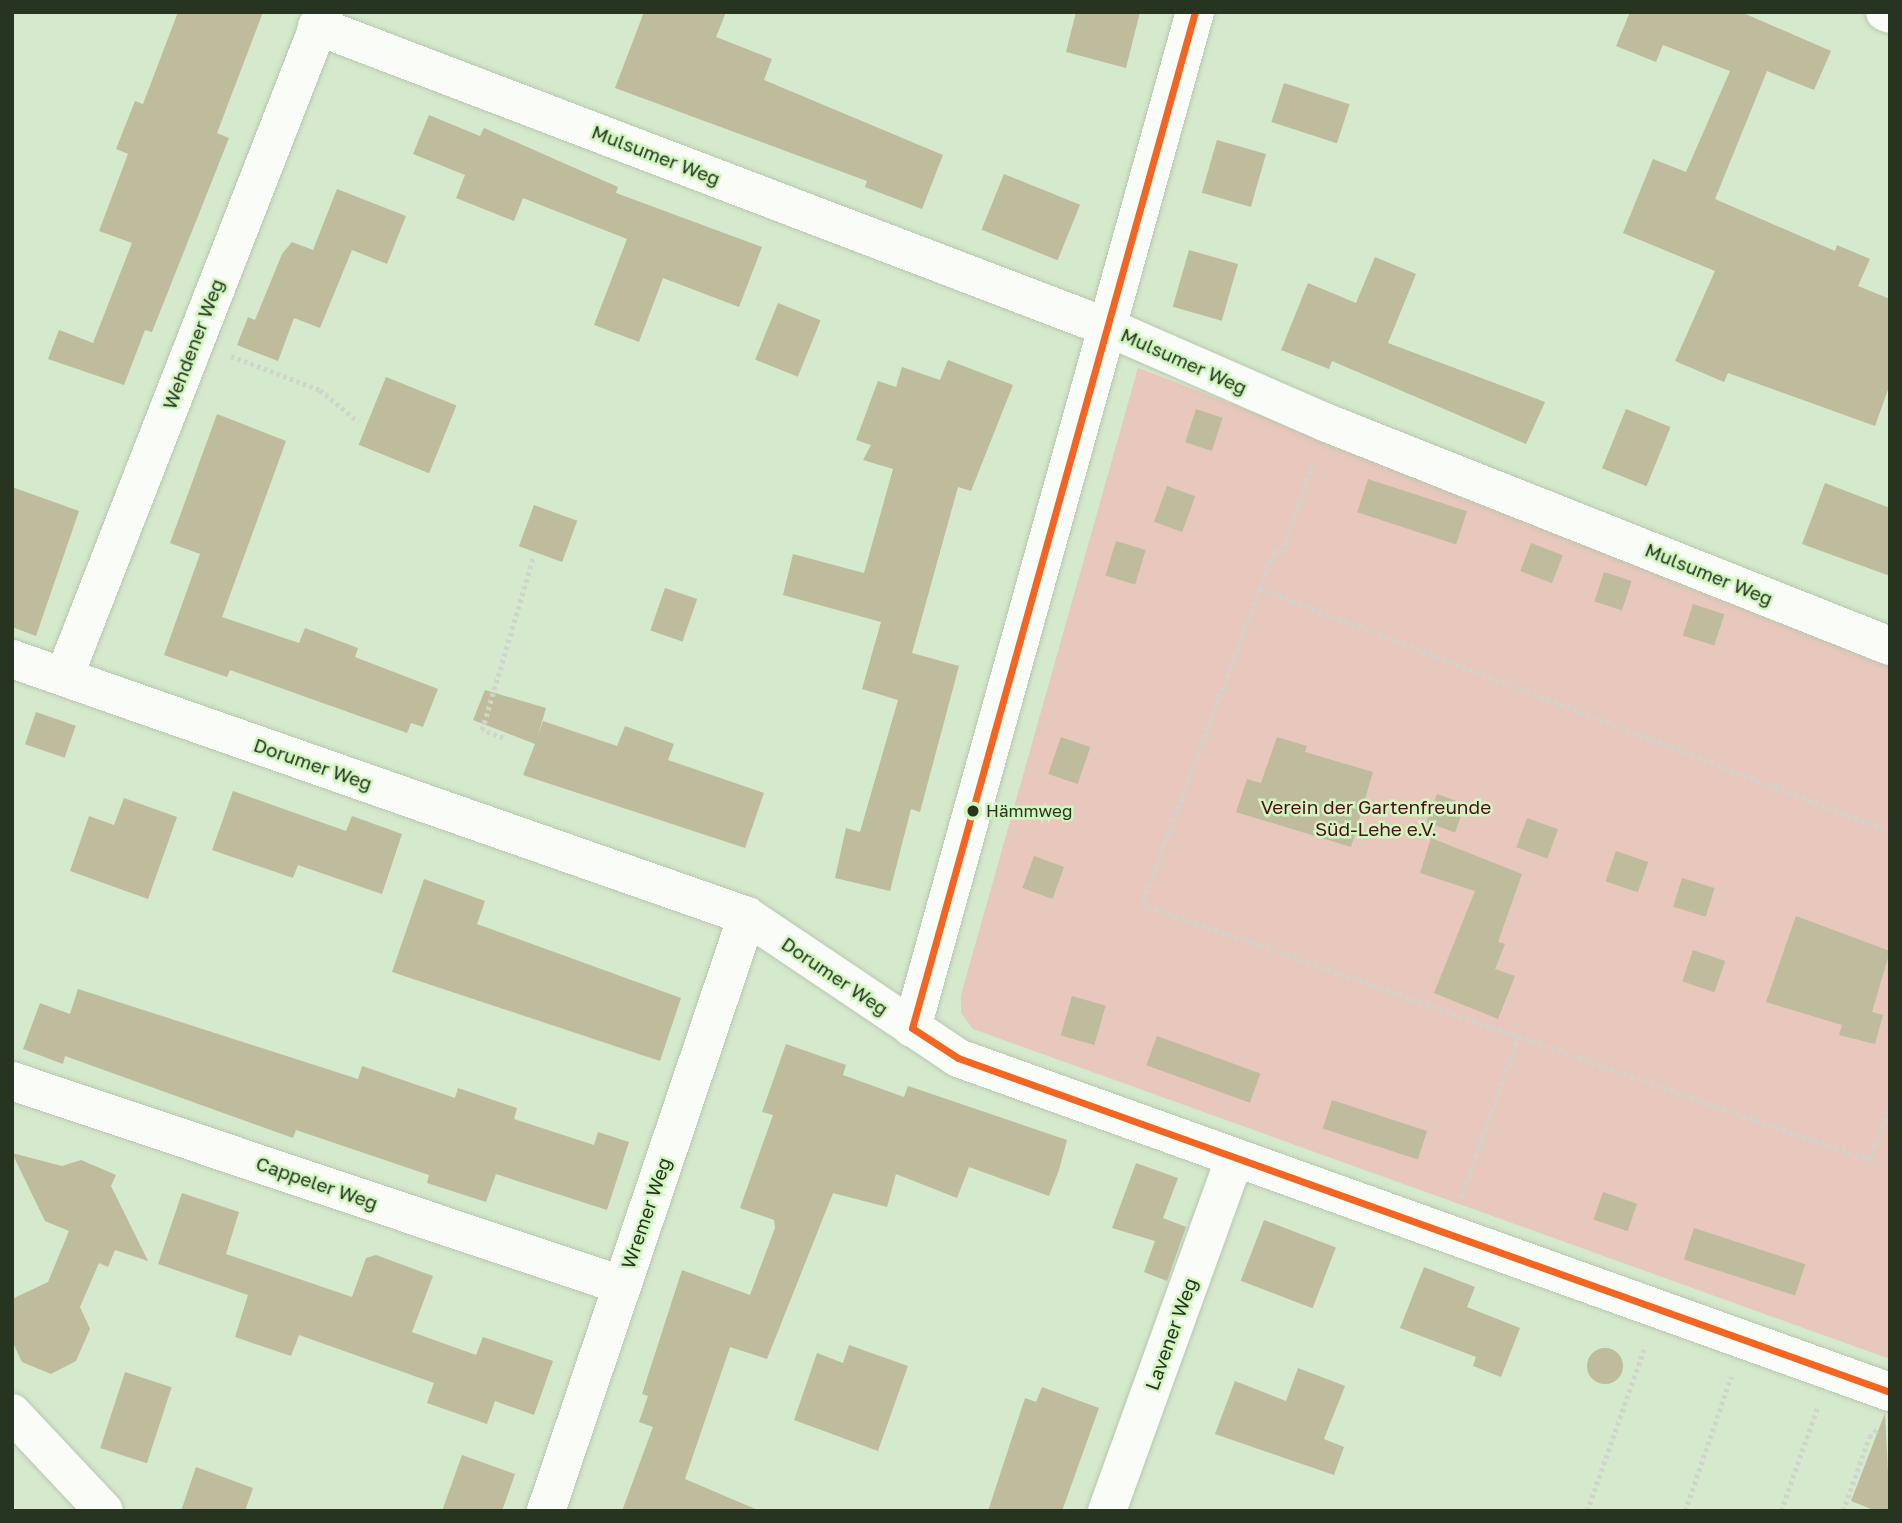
<!DOCTYPE html>
<meta charset="utf-8">
<style>
body{margin:0}
#map{position:relative;width:1902px;height:1523px;overflow:hidden;background:#d5e9cc;font-family:"Golos Text",sans-serif}
div>[style]{position:absolute}
[style*='--x']{left:calc(var(--x)*1px);top:calc(var(--y)*1px);width:calc(var(--w)*1px);rotate:calc(var(--a)*1deg)}
.green>*{inset:0;background:#e8c7bc}
.building>*{inset:0;background:#bebc9c;transform-origin:0 0}
.round{border-radius:50%}
.path>*{height:4.5px;margin-top:-2.25px;transform-origin:0;background:repeating-linear-gradient(90deg,#cfd5cc 0 3.5px,transparent 0 7px)}
.roads{filter:drop-shadow(0 0 2px #b8c7b0) drop-shadow(0 0 2px #b8c7b0)}
.minor>*{height:38px;margin:-19px;padding:0 19px;transform-origin:19px;border-radius:19px;background:#f9fcf7}
.bus-1>*{height:7px;margin:-3.5px;padding:0 3.5px;transform-origin:3.5px;border-radius:3.5px;background:#f26522}
.dots>*{width:19px;height:19px;translate:-50% -50%;box-sizing:border-box;border:4px solid #d1f6bf;border-radius:50%}
span{translate:-50% -50%;white-space:nowrap;text-align:center;line-height:1.15;-webkit-text-stroke:5px #d1f6bf;paint-order:stroke}
.bus-label{font-size:17px;color:#273520}
.left{translate:0 -50%;text-align:left}
.street-label{font-size:19px;color:#273520}
.park-label{font-size:19px;color:#510c1a}
.frame{position:absolute;inset:0;border:14px solid #273520;pointer-events:none}
</style>
<div id="map">
<div class="green">
<div style="clip-path:polygon(1138px 368px,1890px 656px,1890px 1359px,973px 1029px,961px 1013px,961px 995px)"></div>
</div>
<div class="building">
<div style="clip-path:polygon(178px 12px,263px 12px,217px 133px,229px 138px,152px 332px,145px 330px,124px 385px,48px 359px,59px 330px,93px 343px,132px 243px,99px 231px,128px 154px,116px 149px,135px 101px,143px 104px)"></div>
<div style="clip-path:polygon(644px 12px,726px 12px,716px 37px,772px 59px,764px 80px,943px 155px,922px 209px,865px 187px,867px 181px,615px 88px)"></div>
<div style="clip-path:polygon(1076px 12px,1140px 12px,1126px 68px,1066px 52px)"></div>
<div style="clip-path:polygon(1630px 12px,1741px 12px,1831px 51px,1814px 90px,1767px 71px,1715px 199px,1835px 251px,1837px 245px,1870px 259px,1858px 286px,1890px 299px,1890px 384px,1875px 426px,1728px 373px,1724px 382px,1675px 361px,1715px 271px,1623px 233px,1653px 159px,1686px 172px,1730px 71px,1663px 45px,1656px 62px,1616px 46px)"></div>
<div style="left:1284px;top:83px;width:69px;height:41px;rotate:18deg"></div>
<div style="clip-path:polygon(429px 115px,480px 136px,484px 128px,618px 187px,616px 193px,762px 247px,739px 307px,663px 278px,639px 342px,594px 325px,627px 239px,523px 198px,514px 221px,456px 198px,465px 175px,413px 154px)"></div>
<div style="left:1217px;top:140px;width:51px;height:55px;rotate:16deg"></div>
<div style="left:1004px;top:174px;width:82px;height:60px;rotate:22deg"></div>
<div style="clip-path:polygon(337px 189px,406px 216px,387px 264px,352px 250px,320px 328px,294px 318px,278px 361px,237px 345px,248px 317px,255px 320px,282px 254px,292px 242px,313px 250px)"></div>
<div style="left:1189px;top:250px;width:51px;height:59px;rotate:16deg"></div>
<div style="clip-path:polygon(1375px 257px,1416px 274px,1388px 343px,1545px 402px,1526px 444px,1332px 361px,1329px 369px,1281px 350px,1308px 283px,1356px 303px)"></div>
<div style="left:778px;top:303px;width:46px;height:61px;rotate:22deg"></div>
<div style="clip-path:polygon(948px 360px,1013px 385px,971px 491px,958px 487px,912px 653px,959px 666px,920px 812px,911px 809px,890px 891px,835px 878px,846px 828px,860px 832px,898px 700px,862px 689px,881px 622px,783px 595px,793px 554px,864px 573px,893px 469px,863px 460px,871px 445px,856px 440px,878px 381px,896px 387px,902px 367px,940px 380px)"></div>
<div style="left:386px;top:377px;width:76px;height:73px;rotate:22deg"></div>
<div style="left:1196px;top:409px;width:28px;height:35px;rotate:18deg"></div>
<div style="left:1626px;top:409px;width:48px;height:64px;rotate:22deg"></div>
<div style="clip-path:polygon(217px 414px,286px 441px,222px 617px,299px 643px,305px 628px,358px 648px,355px 657px,438px 689px,423px 727px,411px 723px,407px 733px,230px 670px,227px 677px,164px 655px,200px 554px,170px 543px)"></div>
<div style="left:1368px;top:479px;width:104px;height:35px;rotate:18deg"></div>
<div style="clip-path:polygon(1825px 483px,1890px 508px,1890px 576px,1802px 544px)"></div>
<div style="left:1167px;top:486px;width:30px;height:38px;rotate:20deg"></div>
<div style="clip-path:polygon(12px 487px,79px 511px,36px 636px,12px 627px)"></div>
<div style="left:534px;top:505px;width:46px;height:44px;rotate:20deg"></div>
<div style="left:1116px;top:541px;width:31px;height:36px;rotate:17deg"></div>
<div style="left:1531px;top:543px;width:34px;height:30px;rotate:21deg"></div>
<div style="left:1604px;top:572px;width:29px;height:31px;rotate:18deg"></div>
<div style="left:665px;top:588px;width:34px;height:45px;rotate:19deg"></div>
<div style="left:1693px;top:604px;width:33px;height:33px;rotate:18deg"></div>
<div style="clip-path:polygon(485px 690px,546px 708px,538px 735px,543px 721px,617px 746px,625px 726px,674px 744px,668px 760px,764px 793px,745px 848px,523px 775px,535px 744px,473px 720px)"></div>
<div style="left:36px;top:712px;width:42px;height:34px;rotate:19deg"></div>
<div style="left:1061px;top:737px;width:31px;height:39px;rotate:19deg"></div>
<div style="clip-path:polygon(1277px 737px,1307px 746px,1305px 752px,1373px 772px,1351px 847px,1236px 812px,1247px 779px,1261px 783px)"></div>
<div style="clip-path:polygon(233px 791px,346px 831px,352px 816px,402px 834px,382px 894px,298px 865px,293px 878px,212px 850px)"></div>
<div style="left:1437px;top:794px;width:30px;height:30px;rotate:20deg"></div>
<div style="clip-path:polygon(124px 798px,177px 817px,148px 899px,70px 871px,89px 816px,114px 825px)"></div>
<div style="left:1527px;top:818px;width:33px;height:31px;rotate:20deg"></div>
<div style="clip-path:polygon(1431px 838px,1522px 874px,1498px 942px,1505px 944px,1495px 969px,1515px 976px,1498px 1019px,1434px 993px,1475px 891px,1420px 873px)"></div>
<div style="left:1616px;top:851px;width:34px;height:32px;rotate:19deg"></div>
<div style="left:1034px;top:856px;width:32px;height:34px;rotate:20deg"></div>
<div style="left:1682px;top:878px;width:34px;height:30px;rotate:17deg"></div>
<div style="clip-path:polygon(424px 879px,485px 901px,477px 924px,681px 998px,660px 1061px,392px 972px)"></div>
<div style="clip-path:polygon(1796px 916px,1890px 951px,1872px 1012px,1883px 1015px,1875px 1044px,1839px 1035px,1842px 1025px,1766px 1002px)"></div>
<div style="left:1693px;top:950px;width:34px;height:33px;rotate:19deg"></div>
<div style="clip-path:polygon(78px 989px,358px 1079px,362px 1066px,455px 1098px,458px 1088px,517px 1108px,514px 1119px,594px 1145px,598px 1132px,629px 1142px,607px 1210px,496px 1174px,486px 1202px,427px 1183px,429px 1175px,296px 1130px,293px 1138px,65px 1056px,63px 1064px,23px 1049px,40px 1003px,70px 1014px)"></div>
<div style="left:1072px;top:996px;width:35px;height:41px;rotate:16deg"></div>
<div style="left:1157px;top:1036px;width:110px;height:31px;rotate:20deg"></div>
<div style="clip-path:polygon(786px 1044px,846px 1065px,843px 1075px,904px 1097px,908px 1086px,1067px 1140px,1059px 1170px,1049px 1196px,969px 1167px,957px 1198px,896px 1174px,887px 1207px,833px 1193px,767px 1359px,730px 1347px,685px 1479px,760px 1511px,622px 1511px,653px 1427px,639px 1422px,648px 1396px,642px 1394px,682px 1270px,750px 1295px,775px 1228px,774px 1220px,740px 1208px,773px 1115px,762px 1112px)"></div>
<div style="left:1332px;top:1100px;width:100px;height:30px;rotate:18deg"></div>
<div style="clip-path:polygon(12px 1153px,62px 1166px,81px 1160px,116px 1175px,111px 1186px,148px 1261px,115px 1250px,108px 1267px,99px 1263px,80px 1307px,90px 1329px,76px 1361px,51px 1374px,22px 1362px,12px 1341px,12px 1299px,48px 1282px,69px 1231px,45px 1221px)"></div>
<div style="clip-path:polygon(1136px 1163px,1178px 1178px,1163px 1218px,1186px 1227px,1167px 1281px,1144px 1272px,1155px 1241px,1112px 1228px)"></div>
<div style="left:1603px;top:1192px;width:36px;height:29px;rotate:19deg"></div>
<div style="clip-path:polygon(182px 1193px,239px 1212px,226px 1254px,352px 1297px,366px 1258px,376px 1255px,433px 1276px,412px 1332px,476px 1355px,483px 1337px,553px 1361px,534px 1415px,495px 1401px,487px 1424px,427px 1403px,434px 1383px,299px 1335px,291px 1356px,235px 1337px,248px 1295px,158px 1264px)"></div>
<div style="left:1264px;top:1220px;width:77px;height:65px;rotate:21deg"></div>
<div style="left:1694px;top:1228px;width:117px;height:33px;rotate:18deg"></div>
<div style="clip-path:polygon(1424px 1267px,1475px 1287px,1467px 1307px,1520px 1328px,1501px 1377px,1473px 1366px,1476px 1357px,1400px 1328px)"></div>
<div style="clip-path:polygon(849px 1345px,908px 1366px,878px 1451px,794px 1420px,817px 1353px,843px 1363px)"></div>
<div class="round" style="left:1587px;top:1348px;width:36px;height:36px"></div>
<div style="clip-path:polygon(1298px 1368px,1345px 1386px,1324px 1439px,1344px 1447px,1334px 1475px,1215px 1434px,1235px 1381px,1286px 1401px)"></div>
<div style="left:125px;top:1372px;width:49px;height:80px;rotate:18deg"></div>
<div style="clip-path:polygon(1042px 1387px,1099px 1408px,1062px 1511px,988px 1511px,1025px 1398px,1036px 1402px)"></div>
<div style="clip-path:polygon(1885px 1413px,1890px 1511px,1876px 1511px,1851px 1501px)"></div>
<div style="clip-path:polygon(462px 1455px,515px 1474px,502px 1511px,442px 1511px)"></div>
<div style="clip-path:polygon(196px 1467px,253px 1488px,245px 1511px,181px 1511px)"></div>
</div>
<div class="path">
<div style="--x:231;--y:356;--w:95;--a:20.9"></div>
<div style="--x:320;--y:390;--w:50;--a:39.4"></div>
<div style="--x:1260;--y:589;--w:41;--a:-70.3"></div>
<div style="--x:1274;--y:550;--w:8;--a:23"></div>
<div style="--x:1281;--y:553;--w:99;--a:-70.5"></div>
<div style="--x:503;--y:738;--w:22;--a:-159"></div>
<div style="--x:482;--y:730;--w:179;--a:-73.5"></div>
<div style="--x:1890;--y:832;--w:675;--a:-158.91"></div>
<div style="--x:1260;--y:589;--w:336;--a:110.5"></div>
<div style="--x:1142;--y:904;--w:771;--a:19.4"></div>
<div style="--x:1869;--y:1160;--w:60;--a:-69.4"></div>
<div style="--x:1461;--y:1197;--w:173;--a:-70.4"></div>
<div style="--x:1587;--y:1511;--w:175;--a:-70.6"></div>
<div style="--x:1685;--y:1511;--w:142;--a:-71.1"></div>
<div style="--x:1781;--y:1511;--w:109;--a:-70.7"></div>
<div style="--x:1843;--y:1511;--w:78;--a:-70.6"></div>
<div style="--x:1869;--y:1437;--w:12;--a:-42"></div>
</div>
<div class="roads">
<div class="minor">
<div style="--x:1885;--y:12;--w:5;--a:22"></div>
<div style="--x:317;--y:26;--w:845;--a:20.86"></div>
<div style="--x:1107;--y:327;--w:240;--a:23.6"></div>
<div style="--x:1327;--y:423;--w:606;--a:21.61"></div>
<div style="--x:12;--y:659;--w:779;--a:19.27"></div>
<div style="--x:747;--y:916;--w:254;--a:33.9"></div>
<div style="--x:958;--y:1058;--w:990;--a:19.72"></div>
<div style="--x:64;--y:677;--w:714;--a:-68.65"></div>
<div style="--x:912;--y:1028;--w:1055;--a:-74.44"></div>
<div style="--x:12;--y:1081;--w:642;--a:18.52"></div>
<div style="--x:12;--y:1413;--w:134;--a:46.8"></div>
<div style="--x:546;--y:1511;--w:628;--a:-71.33"></div>
<div style="--x:1107;--y:1511;--w:376;--a:-70.1"></div>
</div>
</div>
<div class="bus-1">
<div style="--x:912;--y:1028;--w:1055;--a:-74.44"></div>
<div style="--x:912;--y:1028;--w:55;--a:33.1"></div>
<div style="--x:958;--y:1058;--w:990;--a:19.72"></div>
</div>
<div class="dots">
<div style="left:973px;top:811px;background:#273520"></div>
</div>
<div class="bus-label">
<span class="left" style="left:986px;top:811px">Hämmweg</span>
</div>
<div class="street-label">
<span style="left:656px;top:155px;rotate:21deg">Mulsumer Weg</span>
<span style="left:193px;top:344px;rotate:-69deg">Wehdener Weg</span>
<span style="left:1184px;top:361px;rotate:24deg">Mulsumer Weg</span>
<span style="left:1709px;top:574px;rotate:22deg">Mulsumer Weg</span>
<span style="left:313px;top:764px;rotate:19deg">Dorumer Weg</span>
<span style="left:835px;top:976px;rotate:34deg">Dorumer Weg</span>
<span style="left:317px;top:1183px;rotate:19deg">Cappeler Weg</span>
<span style="left:646px;top:1213px;rotate:-71deg">Wremer Weg</span>
<span style="left:1171px;top:1334px;rotate:-70deg">Lavener Weg</span>
</div>
<div class="park-label">
<span style="left:1376px;top:818px">Verein der Gartenfreunde<br>Süd-Lehe e.V.</span>
</div>
<div class="frame"></div>
</div>
